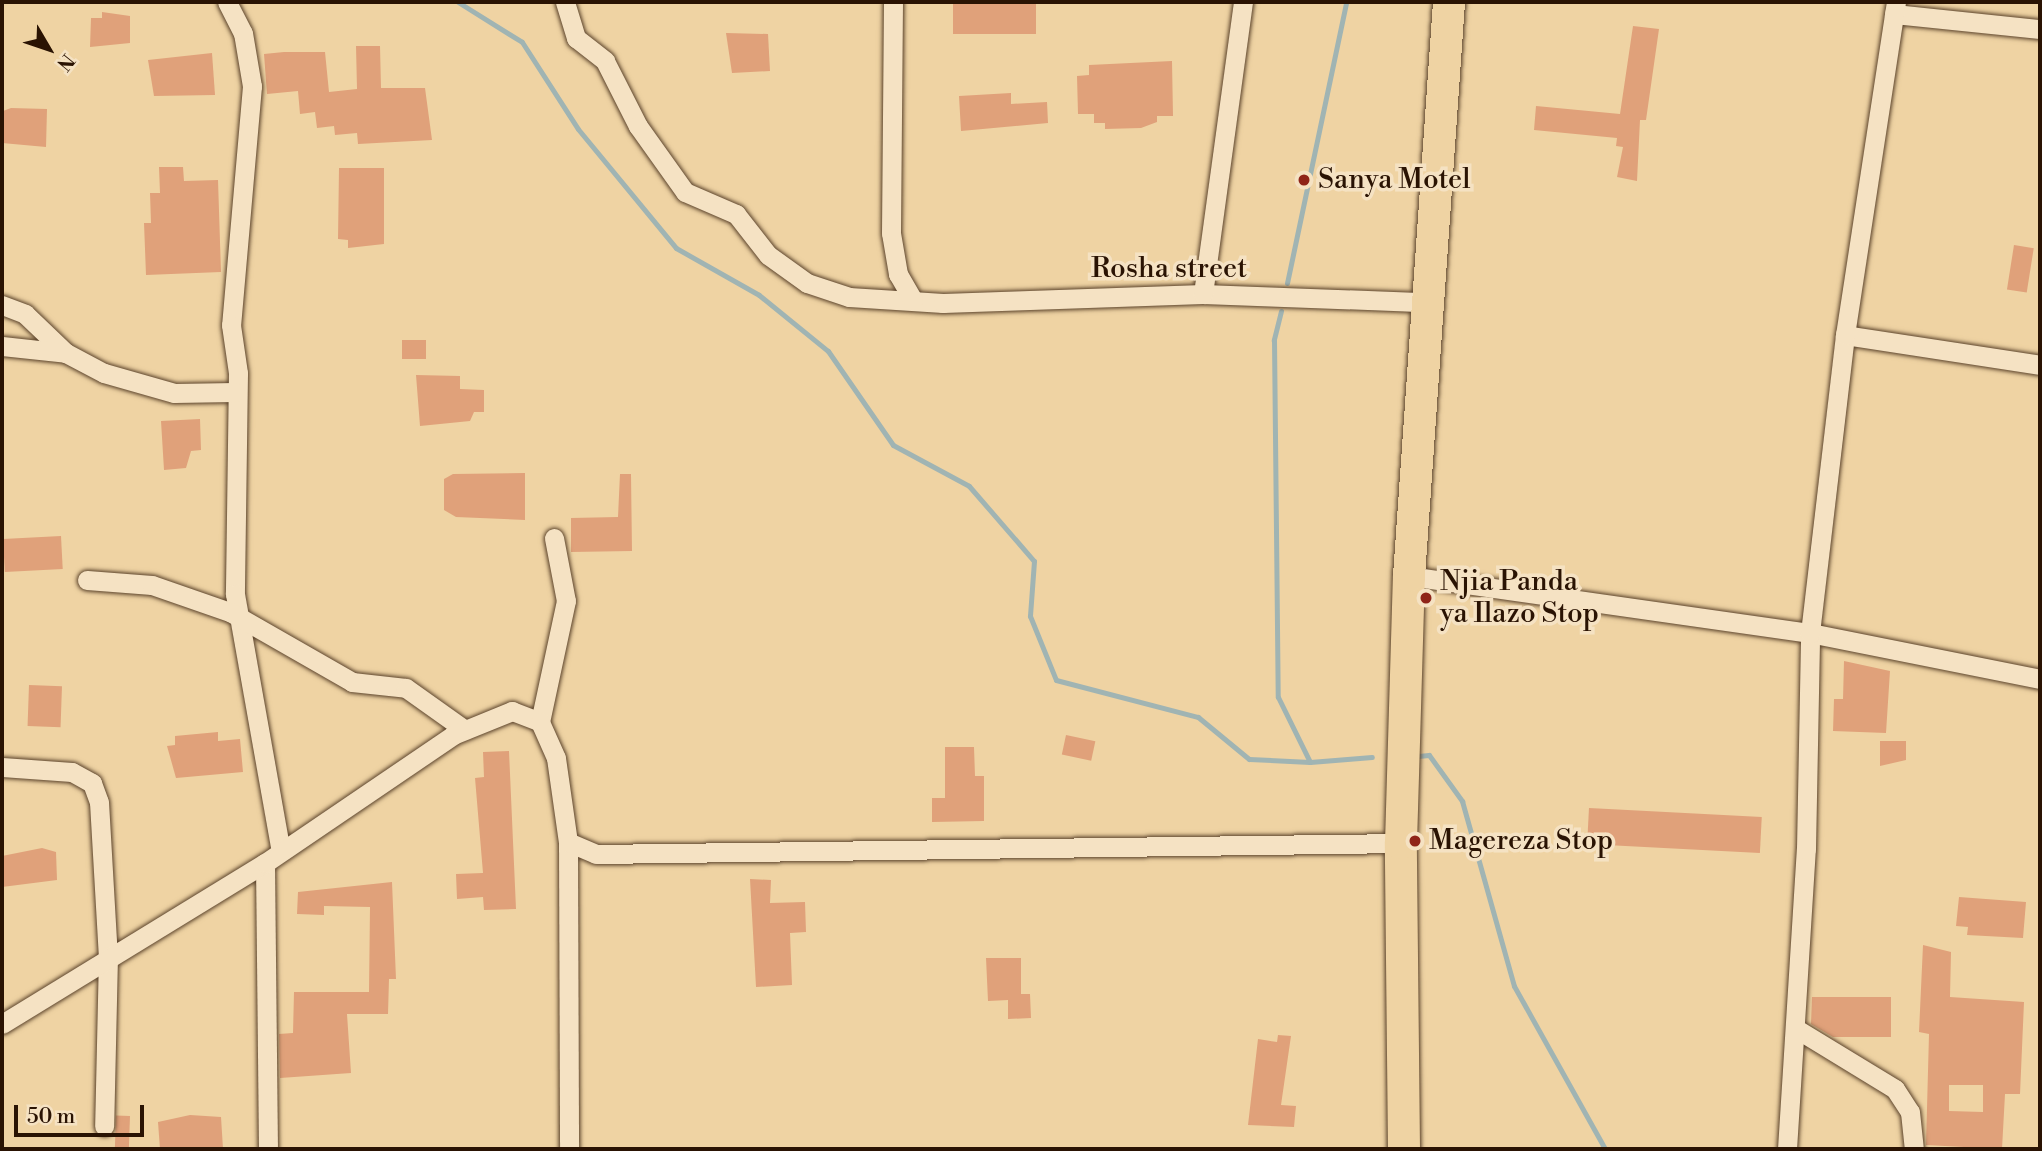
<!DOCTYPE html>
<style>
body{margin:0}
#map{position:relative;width:2042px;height:1151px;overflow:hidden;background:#efd3a3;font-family:"Libre Bodoni",serif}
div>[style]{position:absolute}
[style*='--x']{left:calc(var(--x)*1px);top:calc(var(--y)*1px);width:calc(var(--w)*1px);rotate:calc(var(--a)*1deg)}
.stream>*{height:5px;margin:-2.5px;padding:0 2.5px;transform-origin:2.5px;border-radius:2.5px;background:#a0b4b3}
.building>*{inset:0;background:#e0a17a;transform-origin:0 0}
.roads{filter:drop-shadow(0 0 2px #5b432b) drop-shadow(0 0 2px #5b432b)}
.minor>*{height:19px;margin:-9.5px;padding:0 9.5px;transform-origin:9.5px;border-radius:9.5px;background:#f5e2c3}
.trunk>*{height:32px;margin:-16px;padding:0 16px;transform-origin:16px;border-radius:16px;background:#efd3a3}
.dots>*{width:19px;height:19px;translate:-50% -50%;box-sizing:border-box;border:4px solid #f5e2c3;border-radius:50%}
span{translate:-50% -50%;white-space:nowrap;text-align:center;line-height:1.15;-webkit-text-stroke:7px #f5e2c3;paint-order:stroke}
.poi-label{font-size:28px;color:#2a1303}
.left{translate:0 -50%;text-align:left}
.street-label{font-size:28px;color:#2a1303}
.frame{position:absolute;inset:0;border:4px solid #2a1303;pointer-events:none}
.north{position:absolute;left:14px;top:14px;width:70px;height:70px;-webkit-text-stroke:5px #f5e2c3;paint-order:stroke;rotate:129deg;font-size:19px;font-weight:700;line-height:28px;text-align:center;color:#2a1303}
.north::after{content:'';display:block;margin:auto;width:24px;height:32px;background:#2a1303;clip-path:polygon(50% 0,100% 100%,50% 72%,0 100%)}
.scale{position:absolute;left:14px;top:1105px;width:130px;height:32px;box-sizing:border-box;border:4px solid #2a1303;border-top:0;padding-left:9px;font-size:21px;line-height:24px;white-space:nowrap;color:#2a1303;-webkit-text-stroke:5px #f5e2c3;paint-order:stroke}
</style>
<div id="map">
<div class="stream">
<div style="--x:458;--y:2;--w:75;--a:32"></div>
<div style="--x:522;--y:42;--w:103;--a:57.2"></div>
<div style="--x:578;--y:129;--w:154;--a:50.5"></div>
<div style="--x:676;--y:248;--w:95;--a:29.5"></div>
<div style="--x:759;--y:295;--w:89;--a:39.1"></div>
<div style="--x:828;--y:351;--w:114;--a:55.3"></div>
<div style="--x:893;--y:445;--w:86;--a:28.3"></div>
<div style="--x:969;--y:486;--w:99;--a:49.1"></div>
<div style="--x:1034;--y:561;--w:55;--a:94.2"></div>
<div style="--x:1030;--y:616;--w:69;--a:67.9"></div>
<div style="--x:1056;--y:680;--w:147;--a:14.6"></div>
<div style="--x:1198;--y:717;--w:66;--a:39.5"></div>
<div style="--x:1249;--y:759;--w:61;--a:2.8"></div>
<div style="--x:1287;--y:283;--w:287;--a:-78.1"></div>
<div style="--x:1281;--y:311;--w:30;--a:104"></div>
<div style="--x:1274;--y:340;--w:357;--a:89.4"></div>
<div style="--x:1278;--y:697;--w:72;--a:63.8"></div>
<div style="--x:1310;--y:762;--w:62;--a:-4.6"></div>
<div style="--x:1418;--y:756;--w:11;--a:-5"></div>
<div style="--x:1429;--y:755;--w:57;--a:54.3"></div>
<div style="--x:1462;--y:801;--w:192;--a:74.3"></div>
<div style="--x:1514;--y:986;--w:187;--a:60.8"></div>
</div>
<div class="building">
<div style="left:953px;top:2px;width:83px;height:32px"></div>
<div style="clip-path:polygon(102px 12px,130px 16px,130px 43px,90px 47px,91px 18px,102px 18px)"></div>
<div style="clip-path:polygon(1633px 26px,1659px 29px,1646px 120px,1640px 120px,1637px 181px,1617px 177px,1623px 147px,1616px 146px,1617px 138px,1534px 130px,1536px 106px,1620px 114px)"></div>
<div style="clip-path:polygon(726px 33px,768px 34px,770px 71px,732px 73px)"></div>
<div style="clip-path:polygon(356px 46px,380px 46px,381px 88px,425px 88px,432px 140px,358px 144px,357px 133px,335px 135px,334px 126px,317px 128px,315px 112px,300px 114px,298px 91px,267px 94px,264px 54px,284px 52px,325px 52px,329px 92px,357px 89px)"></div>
<div style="clip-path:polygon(212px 53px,215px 95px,154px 96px,148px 60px)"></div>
<div style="clip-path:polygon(1172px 61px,1173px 116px,1157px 116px,1157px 122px,1141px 128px,1105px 129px,1105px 123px,1094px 123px,1094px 114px,1078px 114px,1077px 76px,1089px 75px,1089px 65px)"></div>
<div style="clip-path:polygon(1011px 93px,1011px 104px,1047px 102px,1048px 123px,961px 131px,959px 96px)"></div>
<div style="clip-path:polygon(11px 108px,47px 109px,46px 147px,2px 143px,3px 111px)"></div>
<div style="clip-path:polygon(159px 167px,183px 167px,184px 181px,218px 180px,221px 272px,146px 275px,144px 223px,151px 223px,150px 193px,160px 193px)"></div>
<div style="clip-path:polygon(339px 168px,384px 168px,384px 244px,348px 248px,348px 240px,338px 239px)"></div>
<div style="left:2014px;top:245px;width:20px;height:45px;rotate:9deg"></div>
<div style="left:402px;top:340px;width:24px;height:19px"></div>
<div style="clip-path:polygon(416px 375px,460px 376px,460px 389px,484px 390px,484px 412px,474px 412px,470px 421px,420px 426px)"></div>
<div style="clip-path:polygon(200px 419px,201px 450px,191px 451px,186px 468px,164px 470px,161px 421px)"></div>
<div style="clip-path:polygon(525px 473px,525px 520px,456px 517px,444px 510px,444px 479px,453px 474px)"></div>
<div style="clip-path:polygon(620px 474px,631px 474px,632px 551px,571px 552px,571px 518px,618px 517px)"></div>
<div style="left:61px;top:536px;width:33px;height:58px;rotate:87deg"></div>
<div style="clip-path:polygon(1844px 661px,1890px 671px,1886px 733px,1833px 731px,1834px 699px,1843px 699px)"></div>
<div style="left:29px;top:685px;width:33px;height:41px;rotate:2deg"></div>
<div style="clip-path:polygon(218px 732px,218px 741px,240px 739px,243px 772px,176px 778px,167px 746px,175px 745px,175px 736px)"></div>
<div style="left:1066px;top:735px;width:30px;height:20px;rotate:12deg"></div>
<div style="clip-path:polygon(1880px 741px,1906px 741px,1906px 760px,1880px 766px)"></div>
<div style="clip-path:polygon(945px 747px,974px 747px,975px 776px,984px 776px,984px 821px,932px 822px,932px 798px,945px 798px)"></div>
<div style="clip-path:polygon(509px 751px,516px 909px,484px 910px,483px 897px,457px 899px,456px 874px,483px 873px,475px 778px,484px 777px,483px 752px)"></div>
<div style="left:1589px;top:808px;width:173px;height:36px;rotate:3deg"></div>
<div style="clip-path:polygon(42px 848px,56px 852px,57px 880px,2px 887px,2px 856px)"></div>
<div style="clip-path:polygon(750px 879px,771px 880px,770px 903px,805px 902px,806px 932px,790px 933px,792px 985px,756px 987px)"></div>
<div style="clip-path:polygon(392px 882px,396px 979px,389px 979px,388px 1014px,347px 1014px,351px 1073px,280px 1078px,279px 1034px,293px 1033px,294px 992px,369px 992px,370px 907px,324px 906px,324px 915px,297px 914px,298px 892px)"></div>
<div style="clip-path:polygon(1959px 897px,2026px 902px,2023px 938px,1967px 935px,1968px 927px,1956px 926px)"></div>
<div style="clip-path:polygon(evenodd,1923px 945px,1951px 952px,1950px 997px,2024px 1002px,2020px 1094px,2005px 1094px,2002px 1149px,1926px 1145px,1929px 1034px,1919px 1032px,1923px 945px,1949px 1085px,1983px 1085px,1983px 1112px,1949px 1111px,1949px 1085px)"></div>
<div style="clip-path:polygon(986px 958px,1021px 958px,1021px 994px,1030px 994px,1031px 1018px,1008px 1019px,1008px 1000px,988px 1001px)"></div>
<div style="clip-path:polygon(1812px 997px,1891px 997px,1891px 1037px,1833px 1037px,1811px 1024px)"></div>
<div style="clip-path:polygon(1278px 1035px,1291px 1036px,1281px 1105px,1296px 1106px,1294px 1127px,1248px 1125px,1258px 1039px,1277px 1042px)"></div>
<div style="clip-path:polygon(190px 1115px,221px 1117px,223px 1149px,160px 1149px,158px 1122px)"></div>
<div style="left:130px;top:1116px;width:33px;height:14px;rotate:92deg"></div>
</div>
<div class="roads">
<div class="minor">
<div style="--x:227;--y:2;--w:35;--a:63"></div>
<div style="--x:243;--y:33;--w:54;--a:80.4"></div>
<div style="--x:252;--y:86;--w:240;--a:95"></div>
<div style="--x:231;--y:325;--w:49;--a:81.7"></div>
<div style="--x:238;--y:373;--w:221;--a:90.8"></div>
<div style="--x:235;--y:594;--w:257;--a:79.9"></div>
<div style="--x:565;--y:2;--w:38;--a:73"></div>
<div style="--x:576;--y:38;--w:37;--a:38"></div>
<div style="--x:605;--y:61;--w:73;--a:63.1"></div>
<div style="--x:638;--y:126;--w:81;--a:54.5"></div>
<div style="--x:685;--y:192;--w:56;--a:23.3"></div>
<div style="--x:736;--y:214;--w:52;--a:52"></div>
<div style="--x:768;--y:255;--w:48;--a:35.7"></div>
<div style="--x:807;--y:283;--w:44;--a:18.4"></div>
<div style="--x:849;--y:297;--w:94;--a:3.7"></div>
<div style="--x:943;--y:303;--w:260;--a:-2"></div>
<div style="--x:1203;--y:294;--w:222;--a:2.1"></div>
<div style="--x:893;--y:2;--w:231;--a:90.5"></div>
<div style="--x:891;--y:233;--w:42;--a:80.3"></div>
<div style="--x:898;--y:274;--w:30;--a:60"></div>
<div style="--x:1894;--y:14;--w:147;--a:5.9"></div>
<div style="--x:1203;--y:294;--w:295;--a:-82.2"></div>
<div style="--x:2;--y:305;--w:25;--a:21"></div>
<div style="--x:25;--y:314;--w:57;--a:43.6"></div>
<div style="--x:66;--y:353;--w:43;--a:27.8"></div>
<div style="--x:104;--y:373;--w:73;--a:15.9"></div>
<div style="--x:174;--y:393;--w:61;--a:-0.9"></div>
<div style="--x:1845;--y:335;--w:197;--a:8.7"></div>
<div style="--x:2;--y:346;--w:64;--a:6.2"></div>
<div style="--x:1409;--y:576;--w:405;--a:8.1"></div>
<div style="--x:1810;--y:633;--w:235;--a:11.3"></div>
<div style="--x:87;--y:580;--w:65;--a:4.4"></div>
<div style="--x:152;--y:585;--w:83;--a:19.1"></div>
<div style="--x:230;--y:612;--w:141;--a:29.8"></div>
<div style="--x:352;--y:682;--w:54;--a:6.3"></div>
<div style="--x:406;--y:688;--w:72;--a:35.4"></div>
<div style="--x:540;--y:722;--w:124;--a:-77.9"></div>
<div style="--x:566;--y:601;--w:64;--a:-100.8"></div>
<div style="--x:2;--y:767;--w:70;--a:4.1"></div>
<div style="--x:72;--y:772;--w:23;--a:29"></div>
<div style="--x:92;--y:783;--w:20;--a:70"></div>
<div style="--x:99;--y:802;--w:154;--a:86.7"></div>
<div style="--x:108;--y:956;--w:170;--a:91.3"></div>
<div style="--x:568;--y:842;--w:307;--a:89.8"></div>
<div style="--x:265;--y:863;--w:286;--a:89.4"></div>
<div style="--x:2;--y:1024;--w:308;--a:-31.5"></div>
<div style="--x:265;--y:863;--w:227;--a:-34.2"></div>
<div style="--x:453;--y:735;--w:64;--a:-22.1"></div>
<div style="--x:512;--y:711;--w:30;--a:21"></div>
<div style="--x:540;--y:722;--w:39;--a:66"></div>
<div style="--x:556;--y:758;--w:85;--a:81.9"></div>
<div style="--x:568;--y:842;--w:30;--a:23"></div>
<div style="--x:596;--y:854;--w:805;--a:-0.78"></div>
<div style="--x:1795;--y:1028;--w:117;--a:31.4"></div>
<div style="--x:1895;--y:1089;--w:27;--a:57"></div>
<div style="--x:1910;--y:1112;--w:37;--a:84"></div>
<div style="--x:1787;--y:1149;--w:301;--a:-86.4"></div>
<div style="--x:1806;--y:849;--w:216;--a:-88.9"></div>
<div style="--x:1810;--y:633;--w:300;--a:-83.3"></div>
<div style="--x:1845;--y:335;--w:337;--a:-81.3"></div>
</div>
<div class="trunk">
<div style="--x:1404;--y:1149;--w:306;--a:-90.6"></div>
<div style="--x:1401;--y:843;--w:267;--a:-88.3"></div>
<div style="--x:1409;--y:576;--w:575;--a:-86.01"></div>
</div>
</div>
<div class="dots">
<div style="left:1304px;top:180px;background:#8f2418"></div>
<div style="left:1426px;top:598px;background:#8f2418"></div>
<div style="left:1415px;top:841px;background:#8f2418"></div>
</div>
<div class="poi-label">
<span class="left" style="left:1318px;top:180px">Sanya Motel</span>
<span class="left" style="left:1440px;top:598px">Njia Panda<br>ya Ilazo Stop</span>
<span class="left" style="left:1429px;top:841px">Magereza Stop</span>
</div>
<div class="street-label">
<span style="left:1169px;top:269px">Rosha street</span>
</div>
<div class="frame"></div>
<div class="north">N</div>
<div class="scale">50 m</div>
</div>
